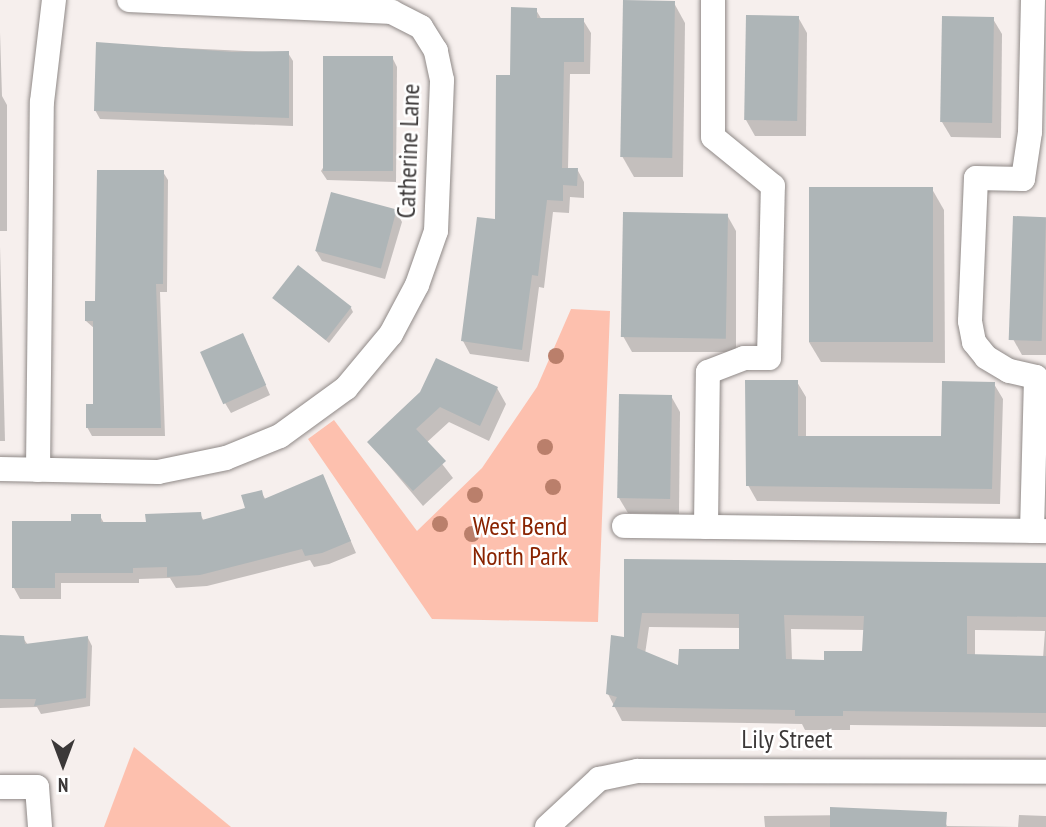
<!DOCTYPE html>
<style>
body{margin:0}
#map{position:relative;width:1046px;height:827px;overflow:hidden;background:#f6efed;font-family:"PT Sans Narrow",sans-serif}
div>[style]{position:absolute}
[style*='--x']{left:calc(var(--x)*1px);top:calc(var(--y)*1px);width:calc(var(--w)*1px);rotate:calc(var(--a)*1deg)}
.green>*{inset:0;background:#fdc0ae}
.shadow>*{inset:0;background:#0003}
.building>*{inset:0;background:#aeb5b7;transform-origin:0 0}
.roads{filter:drop-shadow(0 0 2px #8f8987) drop-shadow(0 0 2px #8f8987)}
.minor>*{height:24px;margin:-12px;padding:0 12px;transform-origin:12px;border-radius:12px;background:#fff}
.trees>*{width:16px;height:16px;margin:-8px;border-radius:50%;background:#ba7f6b}
span{translate:-50% -50%;white-space:nowrap;text-align:center;line-height:1.15;-webkit-text-stroke:5px #fff;paint-order:stroke}
.street-label{font-size:26px;color:#3b3838}
.park-label{font-size:26px;color:#892300}
.north{position:absolute;left:28px;top:729px;width:70px;height:70px;-webkit-text-stroke:5px #fff;paint-order:stroke;rotate:180deg;font-size:19px;font-weight:700;line-height:28px;text-align:center;color:#3b3838}
.north::after{content:'';display:block;margin:auto;width:24px;height:32px;background:#3b3838;clip-path:polygon(50% 0,100% 100%,50% 72%,0 100%)}
</style>
<div id="map">
<div class="green">
<div style="clip-path:polygon(571px 309px,610px 311px,598px 622px,432px 619px,308px 439px,334px 420px,417px 531px,482px 468px,537px 387px)"></div>
<div style="clip-path:polygon(134px 747px,231px 827px,104px 827px)"></div>
</div>
<div class="shadow">
<div style="clip-path:polygon(674px 3px,685px 23px,683px 177px,634px 177px,622px 156px)"></div>
<div style="clip-path:polygon(536px 10px,542px 20px,583px 20px,591px 33px,590px 74px,570px 74px,568px 169px,577px 169px,584px 182px,584px 198px,570px 197px,569px 213px,553px 212px,544px 288px,539px 287px,529px 362px,470px 354px,463px 341px,497px 220px,511px 77px)"></div>
<div style="clip-path:polygon(798px 17px,807px 33px,806px 136px,755px 136px,746px 120px)"></div>
<div style="clip-path:polygon(993px 19px,1002px 34px,1001px 138px,951px 137px,942px 122px)"></div>
<div style="clip-path:polygon(0 32px,2px 96px,7px 105px,7px 231px,0 231px)"></div>
<div style="clip-path:polygon(98px 44px,288px 53px,293px 61px,293px 126px,100px 119px,95px 110px)"></div>
<div style="clip-path:polygon(392px 57px,397px 67px,396px 182px,327px 180px,321px 171px)"></div>
<div style="clip-path:polygon(163px 172px,168px 180px,167px 292px,160px 292px,165px 436px,92px 436px,87px 427px,95px 406px,95px 329px,86px 321px)"></div>
<div style="clip-path:polygon(932px 189px,944px 210px,945px 363px,821px 362px,809px 342px)"></div>
<div style="clip-path:polygon(396px 211px,402px 222px,385px 279px,322px 261px,316px 251px)"></div>
<div style="clip-path:polygon(727px 215px,736px 231px,736px 352px,632px 352px,623px 336px)"></div>
<div style="clip-path:polygon(1046px 218px,1046px 355px,1022px 355px,1013px 339px)"></div>
<div style="clip-path:polygon(0 246px,5px 441px,0 441px)"></div>
<div style="clip-path:polygon(275px 299px,351px 308px,353px 312px,329px 343px)"></div>
<div style="clip-path:polygon(248px 345px,270px 395px,231px 413px,225px 403px)"></div>
<div style="clip-path:polygon(797px 382px,806px 397px,806px 438px,943px 438px,994px 384px,1003px 399px,1000px 504px,757px 501px,748px 485px)"></div>
<div style="clip-path:polygon(497px 388px,506px 404px,489px 441px,449px 422px,426px 443px,453px 478px,423px 506px,369px 442px,422px 393px)"></div>
<div style="clip-path:polygon(671px 396px,680px 412px,679px 514px,628px 513px,619px 498px)"></div>
<div style="clip-path:polygon(328px 488px,356px 553px,329px 564px,314px 567px,310px 560px,207px 586px,176px 588px,170px 578px,139px 579px,139px 583px,61px 583px,61px 599px,20px 599px,14px 588px,73px 523px,100px 516px,104px 523px,148px 523px,200px 514px,204px 521px,247px 510px,261px 492px,266px 500px)"></div>
<div style="clip-path:polygon(evenodd,626px 561px,1046px 565px,1046px 727px,850px 725px,850px 730px,805px 730px,802px 724px,622px 721px,608px 694px,625px 638px,626px 561px,649px 627px,741px 628px,741px 651px,680px 668px,645px 654px,649px 627px,626px 561px,791px 629px,865px 630px,864px 653px,826px 662px,792px 661px,791px 629px,626px 561px,975px 630px,1045px 631px,1043px 658px,975px 656px,975px 630px)"></div>
<div style="clip-path:polygon(0 636px,23px 638px,28px 645px,88px 638px,92px 646px,90px 706px,41px 714px,37px 707px,0 708px)"></div>
<div style="clip-path:polygon(941px 814px,947px 826px,1018px 827px,1019px 815px,1046px 816px,1046px 827px,765px 827px,764px 816px)"></div>
</div>
<div class="building">
<div style="left:623px;top:0;width:52px;height:157px;rotate:1deg"></div>
<div style="clip-path:polygon(511px 7px,537px 8px,537px 18px,584px 18px,584px 62px,564px 62px,562px 168px,578px 168px,577px 186px,563px 185px,563px 201px,547px 200px,538px 276px,532px 275px,522px 350px,461px 341px,477px 217px,495px 219px,496px 75px,510px 75px)"></div>
<div style="left:746px;top:15px;width:53px;height:105px;rotate:1deg"></div>
<div style="left:942px;top:16px;width:52px;height:106px;rotate:1deg"></div>
<div style="clip-path:polygon(96px 42px,232px 52px,289px 51px,289px 118px,94px 111px)"></div>
<div style="left:323px;top:56px;width:70px;height:115px"></div>
<div style="clip-path:polygon(97px 170px,164px 170px,163px 284px,156px 284px,161px 428px,86px 428px,86px 404px,93px 404px,93px 321px,85px 321px,85px 301px,95px 301px)"></div>
<div style="left:809px;top:187px;width:124px;height:155px"></div>
<div style="left:331px;top:192px;width:68px;height:61px;rotate:15deg"></div>
<div style="left:623px;top:212px;width:105px;height:125px;rotate:1deg"></div>
<div style="left:1013px;top:216px;width:33px;height:124px;rotate:2deg"></div>
<div style="left:298px;top:265px;width:68px;height:42px;rotate:38deg"></div>
<div style="left:243px;top:333px;width:57px;height:47px;rotate:66deg"></div>
<div style="clip-path:polygon(436px 358px,498px 387px,480px 426px,440px 407px,416px 429px,446px 461px,413px 491px,367px 442px,420px 392px)"></div>
<div style="clip-path:polygon(745px 380px,798px 380px,798px 436px,941px 436px,942px 381px,995px 382px,992px 489px,746px 486px)"></div>
<div style="left:619px;top:394px;width:53px;height:104px;rotate:1deg"></div>
<div style="clip-path:polygon(323px 474px,351px 541px,322px 553px,305px 556px,302px 549px,200px 575px,167px 577px,167px 567px,133px 568px,133px 573px,55px 573px,55px 588px,12px 588px,12px 521px,71px 521px,71px 514px,101px 514px,101px 522px,146px 522px,145px 514px,201px 512px,202px 520px,245px 508px,241px 495px,262px 490px,264px 499px)"></div>
<div style="clip-path:polygon(evenodd,624px 559px,1046px 563px,1046px 617px,967px 616px,967px 654px,1046px 656px,1046px 713px,843px 711px,843px 716px,795px 716px,795px 710px,612px 707px,617px 697px,606px 694px,611px 635px,624px 637px,624px 559px,642px 613px,739px 614px,739px 649px,679px 649px,678px 665px,637px 648px,642px 613px,624px 559px,784px 615px,864px 616px,862px 651px,824px 651px,824px 660px,786px 659px,784px 615px)"></div>
<div style="clip-path:polygon(0 635px,24px 636px,25px 644px,88px 636px,86px 698px,34px 706px,36px 699px,0 699px)"></div>
<div style="clip-path:polygon(830px 807px,947px 812px,946px 827px,830px 827px)"></div>
</div>
<div class="roads">
<div class="minor">
<div style="--x:0;--y:469;--w:158;--a:1.1"></div>
<div style="--x:158;--y:472;--w:69;--a:-11.6"></div>
<div style="--x:226;--y:458;--w:58;--a:-22.2"></div>
<div style="--x:280;--y:436;--w:82;--a:-36"></div>
<div style="--x:346;--y:388;--w:70;--a:-50.2"></div>
<div style="--x:391;--y:334;--w:55;--a:-62"></div>
<div style="--x:417;--y:285;--w:57;--a:-70.6"></div>
<div style="--x:436;--y:231;--w:151;--a:-87.7"></div>
<div style="--x:442;--y:80;--w:30;--a:-102"></div>
<div style="--x:436;--y:51;--w:28;--a:-122"></div>
<div style="--x:421;--y:27;--w:33;--a:-153"></div>
<div style="--x:392;--y:12;--w:263;--a:-177.4"></div>
<div style="--x:38;--y:470;--w:368;--a:-89.4"></div>
<div style="--x:42;--y:102;--w:103;--a:-83.3"></div>
<div style="--x:624;--y:526;--w:422;--a:0.7"></div>
<div style="--x:706;--y:527;--w:155;--a:-89.3"></div>
<div style="--x:708;--y:372;--w:39;--a:-21"></div>
<div style="--x:744;--y:358;--w:25;--a:0"></div>
<div style="--x:769;--y:358;--w:172;--a:-88.7"></div>
<div style="--x:773;--y:186;--w:77;--a:-140.8"></div>
<div style="--x:713;--y:137;--w:137;--a:-90"></div>
<div style="--x:1032;--y:531;--w:154;--a:-88.5"></div>
<div style="--x:1036;--y:377;--w:28;--a:-167"></div>
<div style="--x:1009;--y:371;--w:27;--a:-149"></div>
<div style="--x:986;--y:357;--w:19;--a:-129"></div>
<div style="--x:974;--y:342;--w:21;--a:-101"></div>
<div style="--x:970;--y:321;--w:143;--a:-87.6"></div>
<div style="--x:976;--y:178;--w:47;--a:1.2"></div>
<div style="--x:1023;--y:179;--w:48;--a:-81.5"></div>
<div style="--x:1030;--y:132;--w:132;--a:-88.7"></div>
<div style="--x:0;--y:787;--w:37;--a:0"></div>
<div style="--x:37;--y:787;--w:40;--a:85.7"></div>
<div style="--x:547;--y:827;--w:71;--a:-42.7"></div>
<div style="--x:599;--y:779;--w:39;--a:-12"></div>
<div style="--x:637;--y:771;--w:409;--a:0.1"></div>
</div>
</div>
<div class="trees">
<div style="left:556px;top:356px"></div>
<div style="left:545px;top:447px"></div>
<div style="left:553px;top:487px"></div>
<div style="left:475px;top:495px"></div>
<div style="left:440px;top:524px"></div>
<div style="left:472px;top:534px"></div>
</div>
<div class="street-label">
<span style="left:408px;top:151px;rotate:-88deg">Catherine Lane</span>
<span style="left:787px;top:739px">Lily Street</span>
</div>
<div class="park-label">
<span style="left:520px;top:541px">West Bend<br>North Park</span>
</div>
<div class="north">N</div>
</div>
